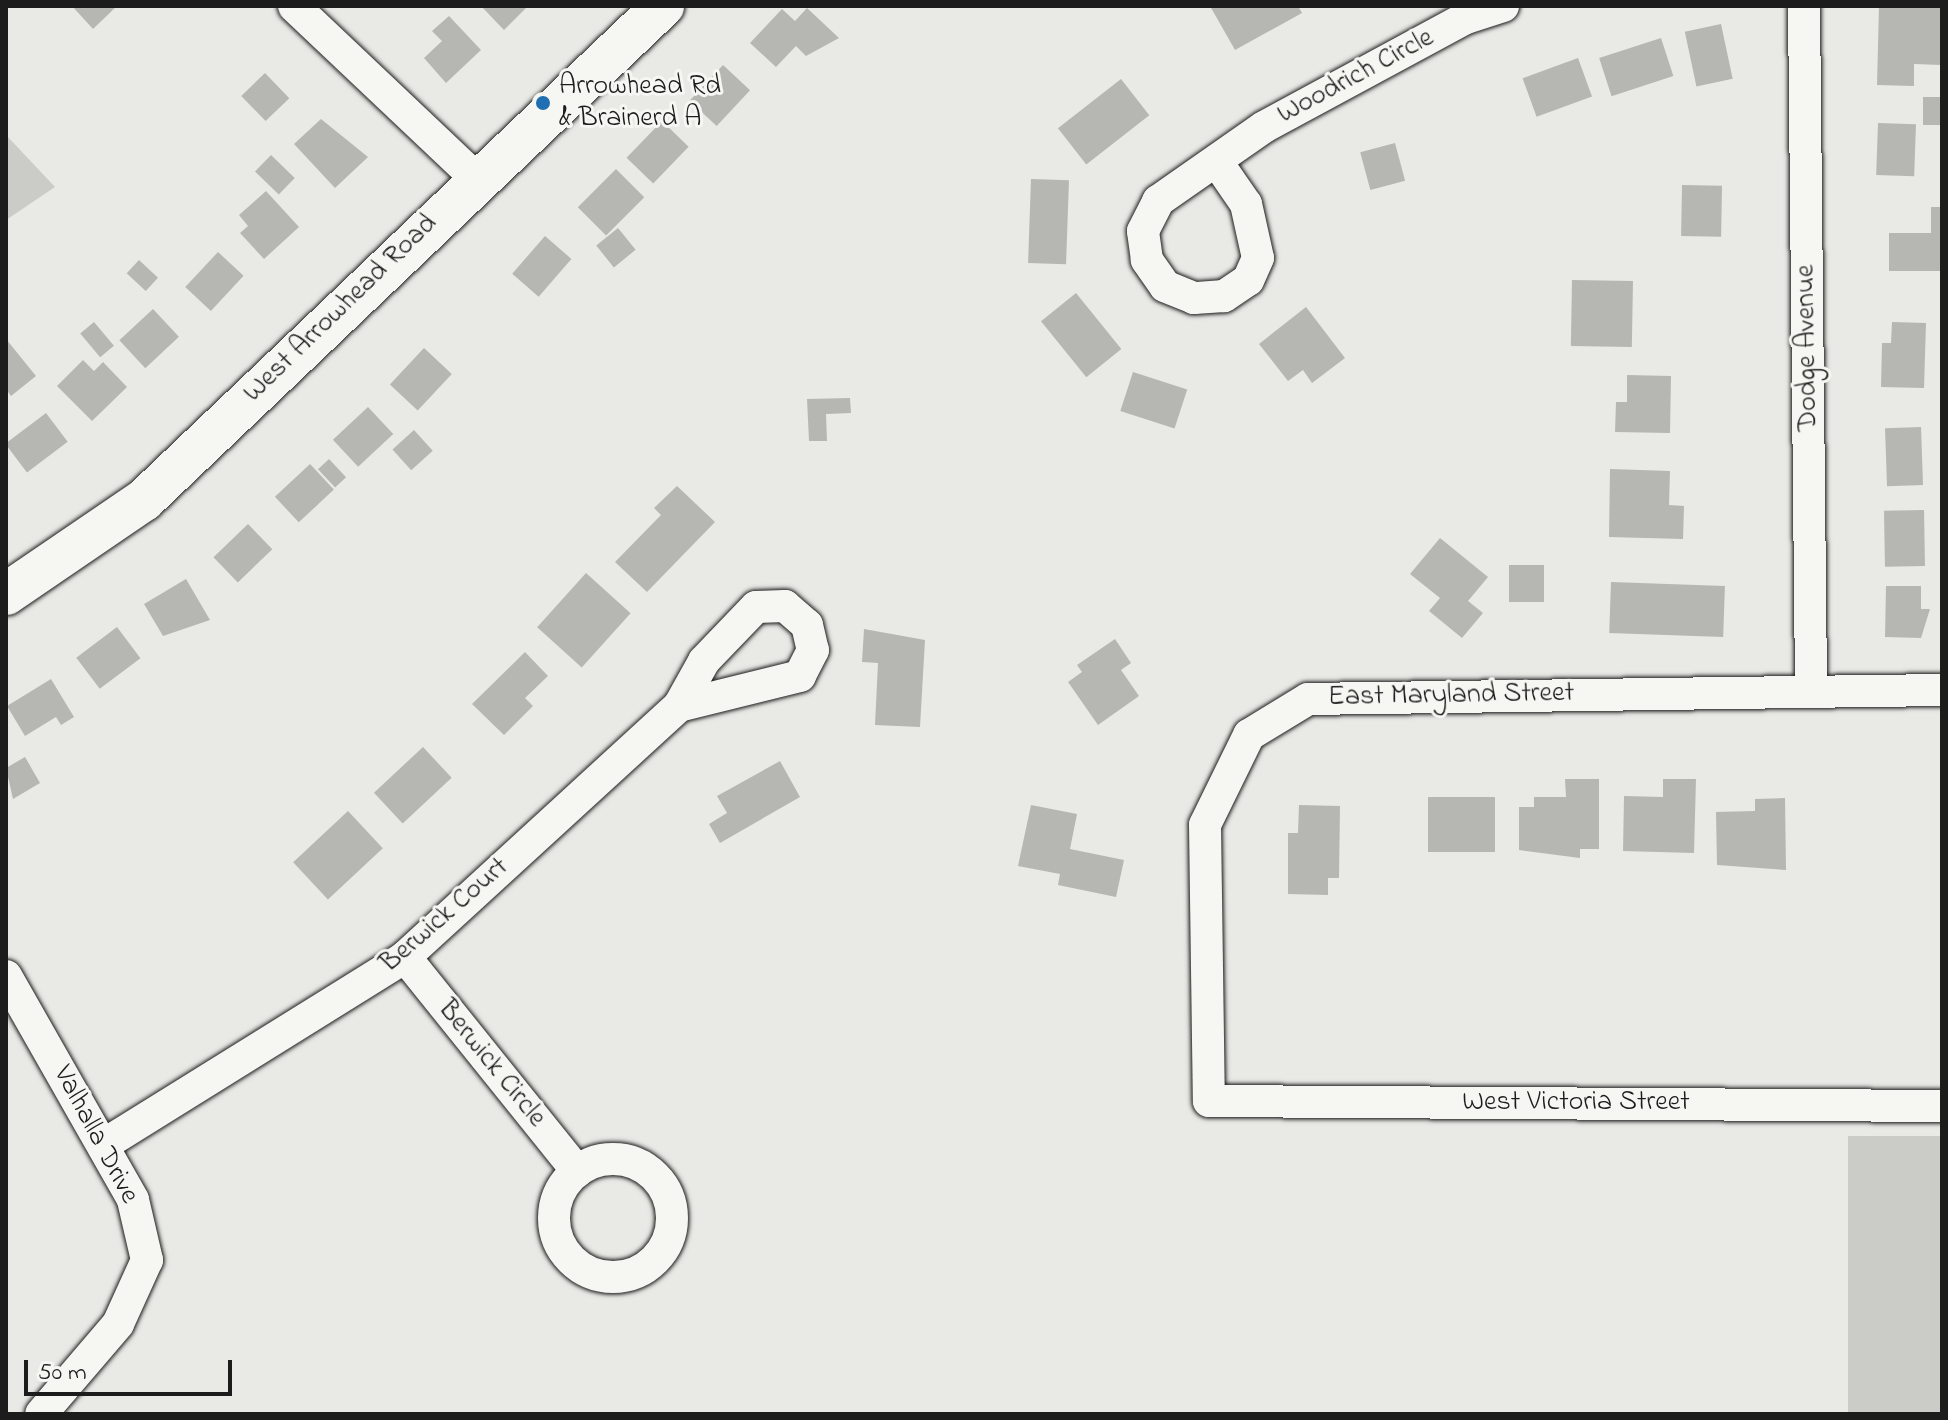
<!DOCTYPE html>
<style>
body{margin:0}
#map{position:relative;width:1948px;height:1420px;overflow:hidden;background:#e9e9e5;font-family:"Indie Flower",sans-serif}
div>[style]{position:absolute}
[style*='--x']{left:calc(var(--x)*1px);top:calc(var(--y)*1px);width:calc(var(--w)*1px);rotate:calc(var(--a)*1deg)}
.green>*{inset:0;background:#cbcbc7;transform-origin:0 0}
.building>*{inset:0;background:#b6b6b3;transform-origin:0 0}
.roads{filter:drop-shadow(0 0 2px #1c1c1c) drop-shadow(0 0 2px #1c1c1c)}
.minor>*{height:32px;margin:-16px;padding:0 16px;transform-origin:16px;border-radius:16px;background:#f6f6f2}
.minor>.ring{margin:-16px;padding:0;box-sizing:content-box;background:none;border:32px solid #f6f6f2;border-radius:50%}
.tertiary>*{height:42px;margin:-21px;padding:0 21px;transform-origin:21px;border-radius:21px;background:#f6f6f2}
.dots>*{width:22px;height:22px;translate:-50% -50%;box-sizing:border-box;border:4px solid #f6f6f2;border-radius:50%}
span{translate:-50% -50%;white-space:nowrap;text-align:center;line-height:1.15;-webkit-text-stroke:6px #f6f6f2;paint-order:stroke}
.street-label{font-size:28px;color:#1c1c1c}
.poi-label{font-size:28px;color:#1c1c1c}
.left{translate:0 -50%;text-align:left}
.frame{position:absolute;inset:0;border:8px solid #1c1c1c;pointer-events:none}
.scale{position:absolute;left:24px;top:1360px;width:208px;height:36px;box-sizing:border-box;border:4px solid #1c1c1c;border-top:0;padding-left:10px;font-size:24px;line-height:28px;white-space:nowrap;color:#1c1c1c;-webkit-text-stroke:6px #f6f6f2;paint-order:stroke}
</style>
<div id="map">
<div class="green">
<div style="clip-path:polygon(6px 135px,55px 187px,6px 220px)"></div>
<div style="left:1942px;top:1136px;width:278px;height:94px;rotate:90deg"></div>
</div>
<div class="building">
<div style="clip-path:polygon(72px 6px,117px 6px,93px 29px)"></div>
<div style="clip-path:polygon(481px 6px,528px 6px,504px 30px)"></div>
<div style="clip-path:polygon(1210px 6px,1298px 6px,1302px 13px,1235px 50px)"></div>
<div style="clip-path:polygon(1879px 6px,1942px 7px,1942px 65px,1914px 64px,1914px 86px,1877px 85px)"></div>
<div style="clip-path:polygon(807px 8px,839px 38px,806px 56px,796px 46px,776px 67px,750px 43px,782px 9px,795px 21px)"></div>
<div style="clip-path:polygon(449px 16px,481px 50px,446px 83px,424px 58px,442px 41px,432px 31px)"></div>
<div style="left:1721px;top:24px;width:56px;height:37px;rotate:78deg"></div>
<div style="left:1661px;top:38px;width:40px;height:65px;rotate:72deg"></div>
<div style="left:1578px;top:58px;width:41px;height:59px;rotate:70deg"></div>
<div style="left:723px;top:65px;width:37px;height:49px;rotate:43deg"></div>
<div style="left:265px;top:73px;width:35px;height:33px;rotate:46deg"></div>
<div style="left:1121px;top:79px;width:46px;height:80px;rotate:52deg"></div>
<div style="left:1923px;top:97px;width:19px;height:28px"></div>
<div style="clip-path:polygon(321px 119px,368px 157px,335px 188px,294px 144px)"></div>
<div style="left:662px;top:121px;width:37px;height:51px;rotate:44deg"></div>
<div style="left:1878px;top:123px;width:38px;height:52px;rotate:2deg"></div>
<div style="left:1395px;top:143px;width:39px;height:36px;rotate:75deg"></div>
<div style="left:271px;top:155px;width:33px;height:23px;rotate:44deg"></div>
<div style="left:616px;top:169px;width:40px;height:54px;rotate:45deg"></div>
<div style="left:1031px;top:179px;width:38px;height:84px;rotate:2deg"></div>
<div style="left:1682px;top:185px;width:40px;height:51px;rotate:1deg"></div>
<div style="clip-path:polygon(266px 191px,299px 227px,264px 259px,240px 233px,248px 226px,239px 215px)"></div>
<div style="clip-path:polygon(1931px 207px,1942px 207px,1942px 271px,1889px 271px,1889px 233px,1931px 233px)"></div>
<div style="left:618px;top:228px;width:28px;height:28px;rotate:51deg"></div>
<div style="left:545px;top:236px;width:35px;height:50px;rotate:41deg"></div>
<div style="left:218px;top:252px;width:35px;height:48px;rotate:43deg"></div>
<div style="left:139px;top:260px;width:26px;height:18px;rotate:43deg"></div>
<div style="left:1572px;top:280px;width:61px;height:66px;rotate:1deg"></div>
<div style="left:1076px;top:293px;width:72px;height:45px;rotate:51deg"></div>
<div style="clip-path:polygon(1306px 307px,1345px 358px,1312px 383px,1303px 370px,1288px 381px,1259px 344px)"></div>
<div style="left:153px;top:309px;width:38px;height:46px;rotate:47deg"></div>
<div style="left:94px;top:322px;width:31px;height:18px;rotate:50deg"></div>
<div style="clip-path:polygon(1892px 322px,1926px 323px,1924px 388px,1881px 387px,1882px 343px,1891px 343px)"></div>
<div style="clip-path:polygon(6px 339px,36px 376px,11px 396px,6px 389px)"></div>
<div style="left:424px;top:348px;width:38px;height:50px;rotate:43deg"></div>
<div style="clip-path:polygon(83px 360px,94px 371px,103px 362px,127px 387px,92px 421px,57px 386px)"></div>
<div style="left:1133px;top:372px;width:57px;height:41px;rotate:18deg"></div>
<div style="clip-path:polygon(1627px 375px,1671px 376px,1670px 433px,1615px 432px,1616px 402px,1627px 402px)"></div>
<div style="clip-path:polygon(850px 398px,851px 413px,826px 414px,827px 441px,809px 441px,807px 399px)"></div>
<div style="left:368px;top:407px;width:37px;height:48px;rotate:47deg"></div>
<div style="left:46px;top:413px;width:36px;height:51px;rotate:53deg"></div>
<div style="left:1921px;top:427px;width:58px;height:36px;rotate:88deg"></div>
<div style="left:414px;top:430px;width:28px;height:29px;rotate:48deg"></div>
<div style="left:329px;top:459px;width:25px;height:15px;rotate:47deg"></div>
<div style="left:310px;top:464px;width:35px;height:48px;rotate:47deg"></div>
<div style="clip-path:polygon(1610px 469px,1670px 471px,1669px 505px,1684px 506px,1683px 539px,1609px 537px)"></div>
<div style="clip-path:polygon(677px 486px,715px 522px,647px 592px,615px 562px,661px 515px,654px 508px)"></div>
<div style="left:1924px;top:510px;width:56px;height:40px;rotate:89deg"></div>
<div style="left:248px;top:524px;width:35px;height:48px;rotate:46deg"></div>
<div style="clip-path:polygon(1440px 538px,1488px 577px,1468px 601px,1483px 613px,1462px 638px,1429px 611px,1440px 598px,1410px 574px)"></div>
<div style="left:1544px;top:565px;width:37px;height:35px;rotate:90deg"></div>
<div style="left:586px;top:573px;width:60px;height:73px;rotate:42deg"></div>
<div style="clip-path:polygon(186px 579px,210px 620px,163px 636px,144px 604px)"></div>
<div style="left:1611px;top:582px;width:114px;height:51px;rotate:2deg"></div>
<div style="clip-path:polygon(1886px 586px,1921px 586px,1921px 609px,1930px 609px,1921px 638px,1885px 637px)"></div>
<div style="left:117px;top:627px;width:39px;height:51px;rotate:53deg"></div>
<div style="clip-path:polygon(864px 629px,925px 640px,920px 727px,875px 725px,878px 663px,862px 662px)"></div>
<div style="clip-path:polygon(1115px 639px,1131px 663px,1121px 670px,1139px 696px,1098px 725px,1068px 682px,1082px 672px,1077px 665px)"></div>
<div style="clip-path:polygon(525px 652px,548px 676px,525px 698px,533px 706px,504px 735px,472px 704px)"></div>
<div style="clip-path:polygon(51px 679px,74px 717px,61px 725px,56px 717px,25px 736px,7px 706px)"></div>
<div style="left:423px;top:747px;width:42px;height:67px;rotate:47deg"></div>
<div style="clip-path:polygon(25px 757px,40px 783px,13px 799px,6px 768px)"></div>
<div style="clip-path:polygon(780px 761px,800px 797px,720px 843px,709px 824px,727px 813px,717px 796px)"></div>
<div style="clip-path:polygon(1565px 779px,1599px 779px,1599px 849px,1580px 849px,1580px 858px,1519px 850px,1519px 807px,1534px 807px,1534px 797px,1566px 797px)"></div>
<div style="clip-path:polygon(1663px 779px,1696px 779px,1694px 853px,1623px 851px,1624px 796px,1663px 797px)"></div>
<div style="left:1495px;top:797px;width:55px;height:67px;rotate:90deg"></div>
<div style="clip-path:polygon(1785px 798px,1786px 870px,1717px 865px,1716px 812px,1755px 811px,1755px 799px)"></div>
<div style="clip-path:polygon(1031px 805px,1077px 814px,1070px 849px,1124px 860px,1116px 897px,1058px 885px,1060px 874px,1018px 866px)"></div>
<div style="clip-path:polygon(1299px 805px,1340px 806px,1339px 878px,1328px 878px,1328px 895px,1288px 894px,1288px 833px,1298px 833px)"></div>
<div style="left:348px;top:811px;width:51px;height:75px;rotate:47deg"></div>
</div>
<div class="roads">
<div class="minor">
<div style="--x:294;--y:6;--w:250;--a:43.4"></div>
<div style="--x:1804;--y:6;--w:684;--a:89.41"></div>
<div style="--x:1217;--y:162;--w:51;--a:55.4"></div>
<div style="--x:1246;--y:204;--w:55;--a:77.5"></div>
<div style="--x:1258;--y:258;--w:24;--a:114"></div>
<div style="--x:1248;--y:280;--w:29;--a:146"></div>
<div style="--x:1224;--y:296;--w:30;--a:176"></div>
<div style="--x:1194;--y:298;--w:31;--a:-158"></div>
<div style="--x:1165;--y:286;--w:32;--a:-125"></div>
<div style="--x:1147;--y:260;--w:29;--a:-98"></div>
<div style="--x:1143;--y:231;--w:34;--a:-63"></div>
<div style="--x:1158;--y:201;--w:129;--a:-34.9"></div>
<div style="--x:1264;--y:127;--w:230;--a:-28.4"></div>
<div style="--x:1466;--y:18;--w:39;--a:-18"></div>
<div style="--x:1942;--y:690;--w:634;--a:179.19"></div>
<div style="--x:1308;--y:699;--w:69;--a:148.6"></div>
<div style="--x:1249;--y:735;--w:100;--a:116.1"></div>
<div style="--x:1205;--y:825;--w:276;--a:89.2"></div>
<div style="--x:1209;--y:1101;--w:733;--a:0.39"></div>
<div style="--x:405;--y:957;--w:275;--a:51.2"></div>
<div style="--x:6;--y:976;--w:257;--a:60.4"></div>
<div style="--x:133;--y:1200;--w:62;--a:76.9"></div>
<div style="--x:147;--y:1260;--w:70;--a:114.4"></div>
<div style="--x:118;--y:1324;--w:118;--a:130.5"></div>
<div style="--x:105;--y:1144;--w:354;--a:-31.9"></div>
<div style="--x:405;--y:957;--w:372;--a:-42.5"></div>
<div style="--x:679;--y:706;--w:51;--a:-60.9"></div>
<div style="--x:704;--y:661;--w:75;--a:-46.1"></div>
<div style="--x:756;--y:607;--w:29;--a:-2"></div>
<div style="--x:785;--y:606;--w:29;--a:41"></div>
<div style="--x:807;--y:625;--w:26;--a:77"></div>
<div style="--x:813;--y:650;--w:29;--a:117"></div>
<div style="--x:800;--y:676;--w:125;--a:166.1"></div>
<div class="ring" style="left:554px;top:1159px;width:86px;height:86px"></div>
</div>
<div class="tertiary">
<div style="--x:6;--y:594;--w:167;--a:-34.3"></div>
<div style="--x:144;--y:500;--w:717;--a:-43.59"></div>
</div>
</div>
<div class="dots">
<div style="left:543px;top:103px;background:#1f6fb2"></div>
</div>
<div class="street-label">
<span style="left:1356px;top:77px;rotate:-28deg">Woodrich Circle</span>
<span style="left:341px;top:309px;rotate:-44deg">West Arrowhead Road</span>
<span style="left:1808px;top:348px;rotate:-91deg">Dodge Avenue</span>
<span style="left:1451px;top:696px;rotate:-1deg">East Maryland Street</span>
<span style="left:445px;top:916px;rotate:-41deg">Berwick Court</span>
<span style="left:491px;top:1064px;rotate:51deg">Berwick Circle</span>
<span style="left:1576px;top:1103px">West Victoria Street</span>
<span style="left:95px;top:1135px;rotate:62deg">Valhalla Drive</span>
</div>
<div class="poi-label">
<span class="left" style="left:559px;top:103px">Arrowhead Rd<br>&amp; Brainerd A</span>
</div>
<div class="frame"></div>
<div class="scale">50 m</div>
</div>
